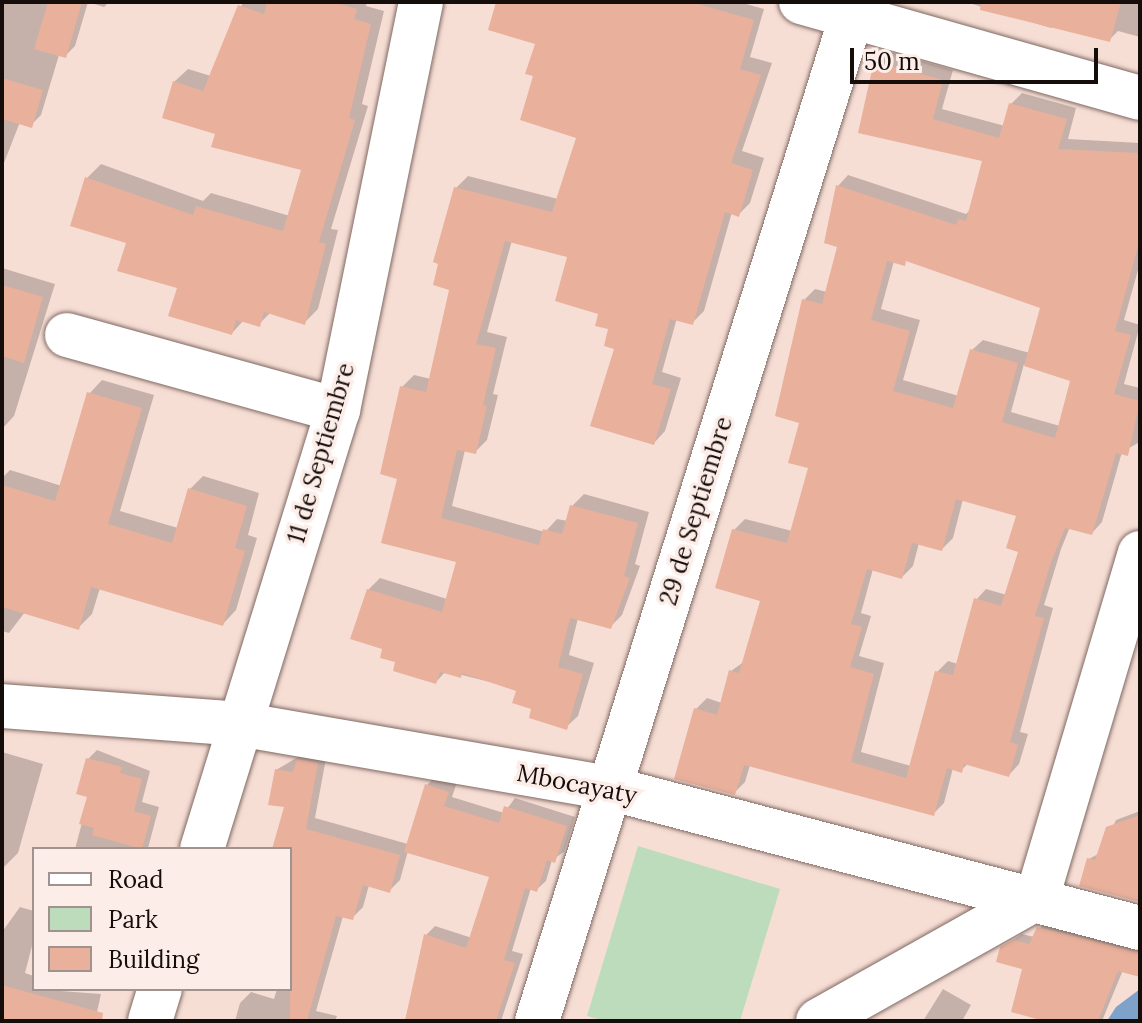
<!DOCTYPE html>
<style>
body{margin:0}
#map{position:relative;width:1142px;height:1023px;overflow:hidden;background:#f7ded5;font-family:Lora,serif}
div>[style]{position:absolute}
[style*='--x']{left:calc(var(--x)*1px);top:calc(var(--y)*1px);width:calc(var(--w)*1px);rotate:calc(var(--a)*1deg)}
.green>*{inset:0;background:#bddcbc}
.water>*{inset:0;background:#7fa2cb}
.shadow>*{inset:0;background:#0003}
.building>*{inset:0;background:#e9b09c}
.roads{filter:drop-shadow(0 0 2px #7f6962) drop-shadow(0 0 2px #7f6962)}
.minor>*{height:44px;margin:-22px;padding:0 22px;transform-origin:22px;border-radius:22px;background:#fff}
span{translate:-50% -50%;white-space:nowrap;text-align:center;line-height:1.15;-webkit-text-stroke:7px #fdede8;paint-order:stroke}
.street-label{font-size:24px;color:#150d0a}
.frame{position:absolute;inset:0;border:4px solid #150d0a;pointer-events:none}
.legend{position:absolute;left:32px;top:847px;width:260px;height:144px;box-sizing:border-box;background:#fdede8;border:2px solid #a0938f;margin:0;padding:10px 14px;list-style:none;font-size:24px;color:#150d0a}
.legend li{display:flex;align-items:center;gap:16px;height:40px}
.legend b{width:40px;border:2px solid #a0938f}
.scale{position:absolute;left:850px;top:48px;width:248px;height:36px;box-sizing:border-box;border:4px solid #150d0a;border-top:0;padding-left:10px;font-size:24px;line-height:28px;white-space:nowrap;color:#150d0a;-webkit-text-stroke:6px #fdede8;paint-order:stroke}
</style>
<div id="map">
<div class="green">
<div style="clip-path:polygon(638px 846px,780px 889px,740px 1021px,605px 1021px,587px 1016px)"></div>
</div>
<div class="water">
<div style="clip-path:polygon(1140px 989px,1140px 1021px,1107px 1021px,1116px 1007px)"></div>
</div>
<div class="shadow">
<div style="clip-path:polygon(2px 2px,109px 2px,104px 7px,88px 2px,75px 46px,65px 56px,59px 55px,41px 115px,31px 125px,20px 122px,2px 168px)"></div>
<div style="clip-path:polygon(243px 2px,367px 2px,366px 6px,384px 11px,362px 104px,368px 106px,331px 229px,338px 230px,318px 309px,305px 322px,271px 312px,259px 324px,244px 320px,232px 333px,128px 242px,73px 225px,87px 178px,101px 164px,203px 201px,211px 193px,290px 216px,303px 169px,218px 133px,174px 82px,188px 69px,211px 76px)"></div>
<div style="clip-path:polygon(498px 2px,739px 2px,764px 9px,750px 57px,772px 63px,742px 151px,764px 158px,750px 203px,739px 214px,732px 212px,704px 311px,693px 322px,677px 318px,662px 372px,681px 378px,665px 431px,654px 443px,611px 328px,570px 256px,512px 240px,487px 332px,507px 337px,493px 394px,498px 395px,487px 440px,475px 452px,465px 450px,452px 506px,545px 532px,557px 519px,568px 521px,572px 506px,584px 494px,649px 512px,635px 564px,640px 566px,622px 615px,610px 627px,578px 618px,569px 655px,594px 663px,578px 716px,566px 727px,534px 708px,518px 689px,446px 671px,436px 682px,398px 661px,384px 647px,368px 590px,380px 578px,447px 599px,458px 560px,400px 477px,402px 387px,414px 375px,431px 379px,451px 288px,456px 188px,468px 176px,558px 199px,578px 137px,536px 75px,538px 43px)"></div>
<div style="clip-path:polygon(966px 2px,1140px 2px,1140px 37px,1118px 31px,1110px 39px,1055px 23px,1051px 28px)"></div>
<div style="clip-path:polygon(evenodd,886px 51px,953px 70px,942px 109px,1005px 126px,1011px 104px,1022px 93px,1076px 108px,1068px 139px,1140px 143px,1140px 263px,1124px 320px,1140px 325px,1124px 384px,1140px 388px,1138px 443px,1122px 452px,1102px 522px,1092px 533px,1070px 527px,1061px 549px,1044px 605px,1053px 608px,1020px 732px,1028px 734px,1019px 764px,1009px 775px,969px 763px,961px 770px,953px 768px,944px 803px,933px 814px,750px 765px,745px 782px,734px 793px,696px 709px,707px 698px,722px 703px,731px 671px,745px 661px,762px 599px,734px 530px,745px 519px,792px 531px,810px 467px,802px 422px,804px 300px,815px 289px,827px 292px,840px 246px,838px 186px,848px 175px,966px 214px,971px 209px,984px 159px,860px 132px,876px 62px,886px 51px,908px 260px,1043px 307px,1030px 353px,983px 340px,972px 350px,959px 396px,903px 380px,920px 320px,881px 309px,894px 261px,908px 260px,886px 51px,1024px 364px,1072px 380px,1060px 426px,1011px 412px,1024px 364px,886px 51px,963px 499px,1018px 514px,1021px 550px,1007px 595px,986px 589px,976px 600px,958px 664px,948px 661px,937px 672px,911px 766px,861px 752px,884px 663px,859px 656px,871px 616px,861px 613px,873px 569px,902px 577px,913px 566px,919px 543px,942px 549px,953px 538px,963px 499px)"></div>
<div style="clip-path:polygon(2px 268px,55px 284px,14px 416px,2px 429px)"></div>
<div style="clip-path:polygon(102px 380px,154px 395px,120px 511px,178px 528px,190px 489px,203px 476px,259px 493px,248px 535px,257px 538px,236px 610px,223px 624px,100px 588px,92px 614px,78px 628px,25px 612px,9px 633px,2px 631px,2px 478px,10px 470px,62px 486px,89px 394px)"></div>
<div style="clip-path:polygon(97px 750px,150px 771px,142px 802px,159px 807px,148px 848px,153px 849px,75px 849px,89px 796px,88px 759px)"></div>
<div style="clip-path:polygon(310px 750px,327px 753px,315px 818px,408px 844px,427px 785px,436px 776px,457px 782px,452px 797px,504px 813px,515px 798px,575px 817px,564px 852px,552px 860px,546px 881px,536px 890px,531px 888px,512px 951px,523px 954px,501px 1021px,405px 1021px,426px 935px,435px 926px,472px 938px,492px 875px,408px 851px,400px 880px,389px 891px,369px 885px,363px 907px,352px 918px,343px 916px,316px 1011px,337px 1016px,335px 1021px,235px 1021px,240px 1003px,251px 992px,274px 999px,277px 989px,290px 989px,290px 849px,274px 849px,286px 806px,276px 770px)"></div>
<div style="clip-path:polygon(2px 752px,43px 764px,18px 853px,3px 868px)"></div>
<div style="clip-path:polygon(1140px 811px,1140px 900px,1089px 859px,1100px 853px,1116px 820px)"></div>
<div style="clip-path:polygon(20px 907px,34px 911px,34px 938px,25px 973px,34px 976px,34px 989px,101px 994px,95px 1021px,2px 1021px,2px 932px)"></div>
<div style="clip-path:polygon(1046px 920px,1140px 943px,1140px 971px,1123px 970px,1102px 1021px,1054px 1021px,1025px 968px,1002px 948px,1022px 934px,1034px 937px)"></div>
<div style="clip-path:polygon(943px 989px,971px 1005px,962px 1021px,923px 1021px)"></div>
</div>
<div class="building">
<div style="clip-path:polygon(48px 2px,82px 2px,66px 58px,34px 49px)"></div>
<div style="clip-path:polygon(267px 2px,333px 2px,357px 9px,354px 19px,371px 24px,349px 118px,355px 120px,319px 242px,326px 244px,305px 325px,264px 312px,260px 327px,236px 320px,232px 335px,168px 316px,177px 288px,117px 271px,126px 243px,70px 226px,85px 177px,193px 215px,196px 206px,283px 231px,301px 170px,211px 147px,215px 134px,162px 118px,173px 81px,203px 91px,238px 5px,264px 14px)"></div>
<div style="clip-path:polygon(496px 2px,691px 2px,754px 20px,740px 69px,761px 75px,731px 163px,753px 170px,739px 217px,725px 212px,693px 325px,670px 319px,652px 384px,671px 389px,654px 445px,590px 426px,614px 349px,604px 346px,608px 329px,595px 326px,598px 314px,555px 301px,567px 257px,505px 241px,476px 344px,496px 348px,483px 405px,487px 406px,476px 454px,457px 450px,441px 518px,539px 545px,543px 529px,562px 534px,570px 505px,638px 523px,624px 576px,630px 578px,611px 629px,570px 618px,558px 667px,583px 674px,567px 730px,529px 718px,531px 709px,512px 703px,516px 691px,462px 673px,461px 678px,440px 672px,436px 684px,393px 671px,395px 662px,380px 658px,382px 649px,350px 639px,367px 589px,442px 612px,456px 562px,381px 543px,397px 479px,380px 474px,400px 386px,426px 392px,449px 290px,433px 285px,438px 264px,433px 262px,454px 187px,552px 212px,576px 138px,520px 120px,533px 76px,525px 74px,535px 44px,488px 30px)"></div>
<div style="clip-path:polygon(981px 2px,1121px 2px,1110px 42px,980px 10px)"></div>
<div style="clip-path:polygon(evenodd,874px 61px,943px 80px,933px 119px,999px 138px,1009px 103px,1067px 119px,1058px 149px,1140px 153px,1140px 239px,1115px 331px,1131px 335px,1114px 394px,1140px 401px,1128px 456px,1116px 453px,1092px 535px,1065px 528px,1051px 562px,1035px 616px,1044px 618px,1010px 742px,1018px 745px,1009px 777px,964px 764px,962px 773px,947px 768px,934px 816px,744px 765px,735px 795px,674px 779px,694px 708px,717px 715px,729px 670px,739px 673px,760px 601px,715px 588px,732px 529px,787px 543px,808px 468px,788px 463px,799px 423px,775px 416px,802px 299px,822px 304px,837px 247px,824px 243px,836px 185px,956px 225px,958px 219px,966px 221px,982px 161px,858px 133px,874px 61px,887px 261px,905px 266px,906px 261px,1040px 308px,1024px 366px,1070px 381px,1055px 438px,1002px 422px,1018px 363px,970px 349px,953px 408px,893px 391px,910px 331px,871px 320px,887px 261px,874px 61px,956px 499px,1016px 516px,1006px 548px,1018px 552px,1001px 606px,974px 598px,953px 675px,935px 671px,906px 778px,851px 762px,874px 674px,850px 667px,862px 627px,851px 624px,867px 569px,902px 579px,912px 543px,942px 551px,956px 499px)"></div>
<div style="clip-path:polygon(2px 78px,43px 90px,32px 128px,2px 119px)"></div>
<div style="clip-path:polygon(2px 285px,43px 297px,24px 363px,2px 356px)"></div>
<div style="clip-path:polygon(87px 392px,142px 408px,108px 524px,172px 543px,188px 488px,247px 506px,235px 548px,245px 551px,223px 626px,91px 587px,79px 630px,2px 607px,2px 485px,55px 501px)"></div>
<div style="clip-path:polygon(86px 758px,122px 767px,120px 773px,142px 779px,134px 811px,151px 816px,142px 849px,92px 835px,94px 828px,79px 824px,87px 797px,76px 794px)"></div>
<div style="clip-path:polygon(297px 759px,318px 763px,306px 829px,400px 855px,390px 893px,363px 885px,353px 920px,336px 916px,307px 1021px,290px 1021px,290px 849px,272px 849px,284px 807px,268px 805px,275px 769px,293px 772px)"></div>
<div style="clip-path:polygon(425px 784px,449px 792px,444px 806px,499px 823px,504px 806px,567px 826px,555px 863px,547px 860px,537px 892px,525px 888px,504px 960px,515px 963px,496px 1021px,405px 1021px,424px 934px,466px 948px,489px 877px,404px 852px)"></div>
<div style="clip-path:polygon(1140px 815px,1140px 902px,1079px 886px,1087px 858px,1095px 860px,1106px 827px)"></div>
<div style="clip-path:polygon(1037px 927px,1140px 952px,1140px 977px,1118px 971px,1098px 1021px,1044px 1021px,1011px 1012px,1022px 969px,996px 962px,1000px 947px,1013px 940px,1029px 944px)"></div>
<div style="clip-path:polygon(2px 985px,103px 1013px,102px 1021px,2px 1021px)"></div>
</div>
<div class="roads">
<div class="minor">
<div style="--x:801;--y:2;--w:352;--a:15.8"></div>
<div style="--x:67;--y:335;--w:281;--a:15.5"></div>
<div style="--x:2;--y:706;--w:238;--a:4.3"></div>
<div style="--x:239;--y:724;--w:375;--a:9.8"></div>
<div style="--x:609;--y:788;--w:549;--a:14.77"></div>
<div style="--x:202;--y:849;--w:460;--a:-72.8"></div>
<div style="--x:338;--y:410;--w:416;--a:-78.5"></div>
<div style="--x:150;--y:1021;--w:34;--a:-73"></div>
<div style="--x:537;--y:1021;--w:1068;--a:-72.62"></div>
<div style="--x:818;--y:1021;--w:251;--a:-29.3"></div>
<div style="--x:1037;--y:898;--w:360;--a:-73.4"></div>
</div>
</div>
<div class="street-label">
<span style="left:321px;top:453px;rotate:-74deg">11 de Septiembre</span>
<span style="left:696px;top:511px;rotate:-73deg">29 de Septiembre</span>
<span style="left:577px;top:784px;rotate:11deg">Mbocayaty</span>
</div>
<div class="frame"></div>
<ul class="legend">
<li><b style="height:10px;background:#fff"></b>Road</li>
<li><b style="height:22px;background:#bddcbc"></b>Park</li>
<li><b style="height:22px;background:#e9b09c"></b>Building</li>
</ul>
<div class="scale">50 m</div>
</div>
